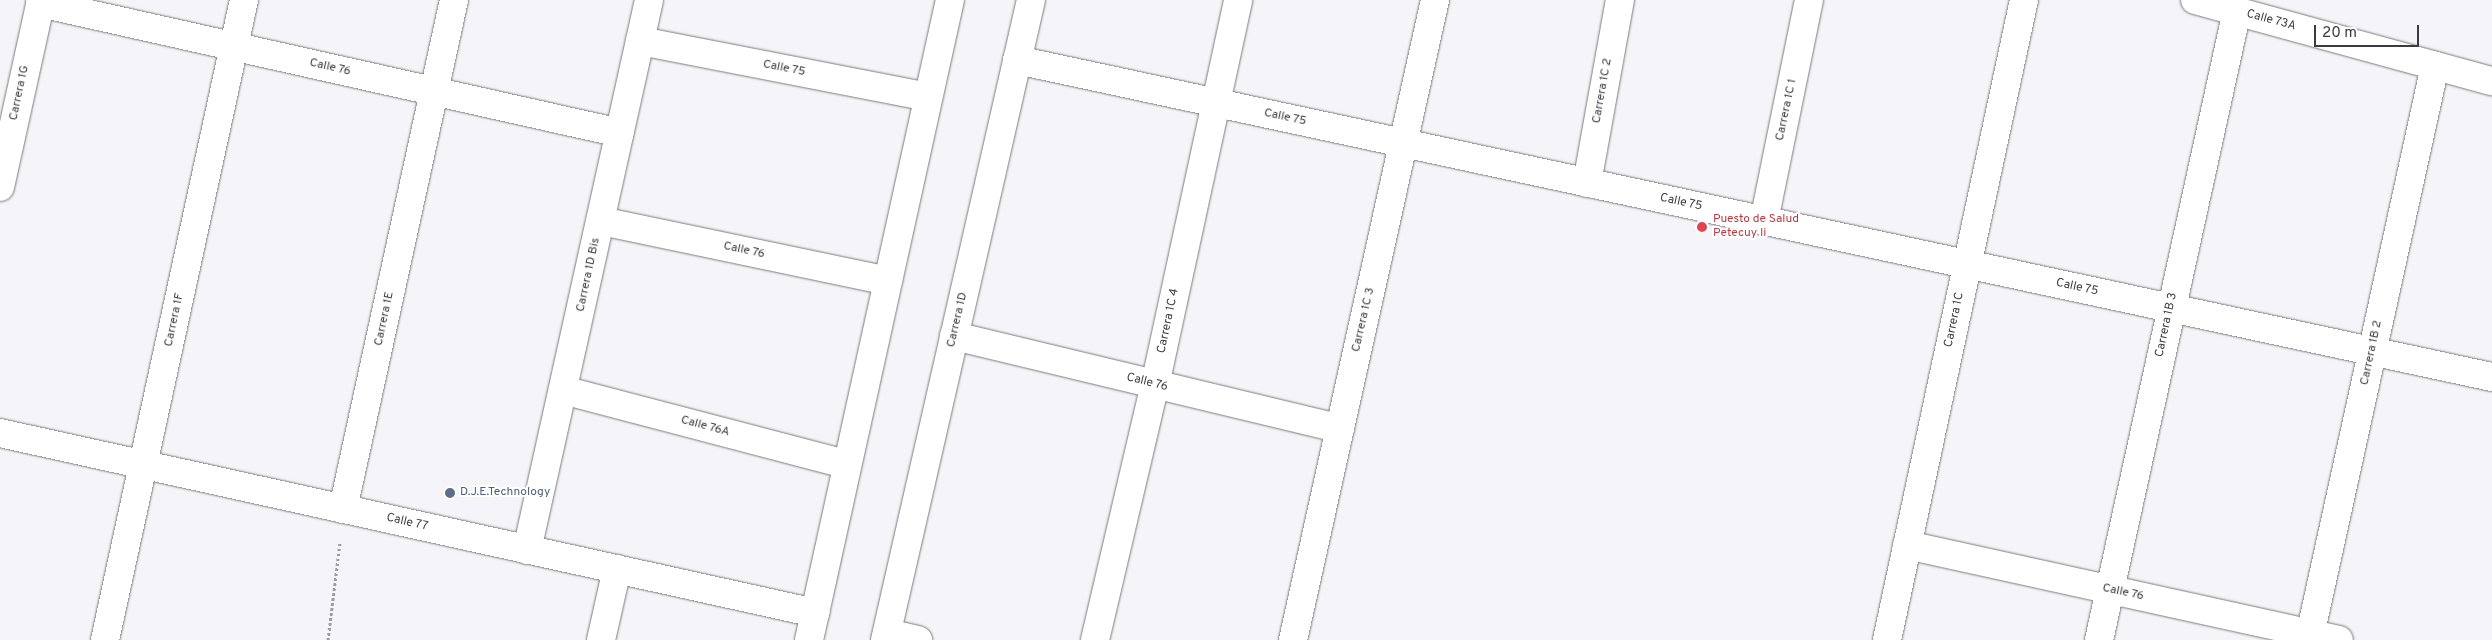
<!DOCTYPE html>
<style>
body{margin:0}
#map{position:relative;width:2492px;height:640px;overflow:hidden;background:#f5f5f9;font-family:Overpass,sans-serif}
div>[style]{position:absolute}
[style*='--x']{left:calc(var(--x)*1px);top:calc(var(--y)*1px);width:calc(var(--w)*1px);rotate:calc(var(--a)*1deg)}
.path>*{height:3px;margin-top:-1.5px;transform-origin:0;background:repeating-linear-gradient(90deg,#9c9c9f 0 2.5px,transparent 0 5px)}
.roads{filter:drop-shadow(0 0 1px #7b7b7f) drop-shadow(0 0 1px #7b7b7f)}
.minor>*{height:28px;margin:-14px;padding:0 14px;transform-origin:14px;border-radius:14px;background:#fff}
.tertiary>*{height:28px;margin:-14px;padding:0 14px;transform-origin:14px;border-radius:14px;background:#fff}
.dots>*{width:14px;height:14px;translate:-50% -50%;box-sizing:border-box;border:2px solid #fff;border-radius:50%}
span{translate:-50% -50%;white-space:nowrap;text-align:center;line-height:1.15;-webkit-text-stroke:4px #fff;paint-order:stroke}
.street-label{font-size:12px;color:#3c3c3e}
.health-label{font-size:12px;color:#be3a42}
.left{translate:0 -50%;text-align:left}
.service-label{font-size:12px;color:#4e5e75}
.scale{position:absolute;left:2314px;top:25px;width:105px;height:22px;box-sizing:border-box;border:2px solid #3c3c3e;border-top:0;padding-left:6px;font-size:15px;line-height:18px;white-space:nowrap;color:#3c3c3e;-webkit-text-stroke:4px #fff;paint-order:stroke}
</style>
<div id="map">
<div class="path">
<div style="--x:328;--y:640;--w:99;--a:-83"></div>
</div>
<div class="roads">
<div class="minor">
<div style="--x:2195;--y:0;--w:308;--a:15.3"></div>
<div style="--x:40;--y:3;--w:594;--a:12.63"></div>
<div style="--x:640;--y:41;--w:293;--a:11"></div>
<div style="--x:1017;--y:60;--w:1509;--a:12.13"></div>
<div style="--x:1587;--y:183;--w:186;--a:-79.8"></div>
<div style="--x:0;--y:187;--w:191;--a:-77.6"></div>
<div style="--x:601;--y:221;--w:293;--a:11.8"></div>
<div style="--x:1764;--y:221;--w:226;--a:-78.5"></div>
<div style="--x:954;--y:336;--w:397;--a:13.5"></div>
<div style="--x:563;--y:390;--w:293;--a:14.7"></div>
<div style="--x:0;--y:433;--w:835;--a:12.45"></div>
<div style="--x:343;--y:509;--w:521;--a:-77.7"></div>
<div style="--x:1907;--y:545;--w:442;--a:12.4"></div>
<div style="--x:527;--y:550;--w:563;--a:-77.49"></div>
<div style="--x:887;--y:633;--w:32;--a:13"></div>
<div style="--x:105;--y:640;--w:655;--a:-77.75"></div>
<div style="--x:601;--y:640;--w:73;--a:-77.3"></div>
<div style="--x:1095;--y:640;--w:262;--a:-76.8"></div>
<div style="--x:1155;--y:385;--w:394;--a:-77.8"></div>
<div style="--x:1293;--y:640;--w:656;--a:-77.49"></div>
<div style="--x:1887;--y:640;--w:654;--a:-77.92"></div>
<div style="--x:2099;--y:640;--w:644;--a:-77.63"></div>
<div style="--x:2309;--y:640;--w:588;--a:-77.62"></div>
</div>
<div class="tertiary">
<div style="--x:809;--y:640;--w:655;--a:-77.58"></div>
<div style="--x:885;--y:640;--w:656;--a:-77.15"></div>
</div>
</div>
<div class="dots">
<div style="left:1702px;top:227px;background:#e0444e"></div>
<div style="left:450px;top:493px;background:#5c6f8a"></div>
</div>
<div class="street-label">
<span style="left:2271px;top:21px;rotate:15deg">Calle 73A</span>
<span style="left:330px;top:68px;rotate:13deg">Calle 76</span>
<span style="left:784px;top:69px;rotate:11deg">Calle 75</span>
<span style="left:1603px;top:91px;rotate:-80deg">Carrera 1C 2</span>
<span style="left:20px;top:93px;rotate:-78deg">Carrera 1G</span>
<span style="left:1787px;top:110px;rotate:-78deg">Carrera 1C 1</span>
<span style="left:1285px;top:118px;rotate:12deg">Calle 75</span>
<span style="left:1681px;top:203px;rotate:12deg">Calle 75</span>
<span style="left:744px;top:251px;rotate:12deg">Calle 76</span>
<span style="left:589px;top:275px;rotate:-78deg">Carrera 1D Bis</span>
<span style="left:2077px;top:288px;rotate:12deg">Calle 75</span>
<span style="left:385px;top:319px;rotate:-78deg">Carrera 1E</span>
<span style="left:175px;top:320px;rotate:-78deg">Carrera 1F</span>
<span style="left:958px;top:320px;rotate:-77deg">Carrera 1D</span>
<span style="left:1364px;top:320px;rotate:-77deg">Carrera 1C 3</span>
<span style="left:1955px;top:320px;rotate:-78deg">Carrera 1C</span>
<span style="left:1169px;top:321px;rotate:-78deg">Carrera 1C 4</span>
<span style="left:2167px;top:325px;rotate:-78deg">Carrera 1B 3</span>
<span style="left:2372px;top:353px;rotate:-78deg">Carrera 1B 2</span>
<span style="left:1147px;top:383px;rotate:14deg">Calle 76</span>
<span style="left:705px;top:427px;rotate:15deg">Calle 76A</span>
<span style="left:407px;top:523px;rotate:13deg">Calle 77</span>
<span style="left:2123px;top:593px;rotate:12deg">Calle 76</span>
</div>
<div class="health-label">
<span class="left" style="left:1713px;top:227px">Puesto de Salud<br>Petecuy Ii</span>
</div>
<div class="service-label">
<span class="left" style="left:460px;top:493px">D.J.E.Technology</span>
</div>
<div class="scale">20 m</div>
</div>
